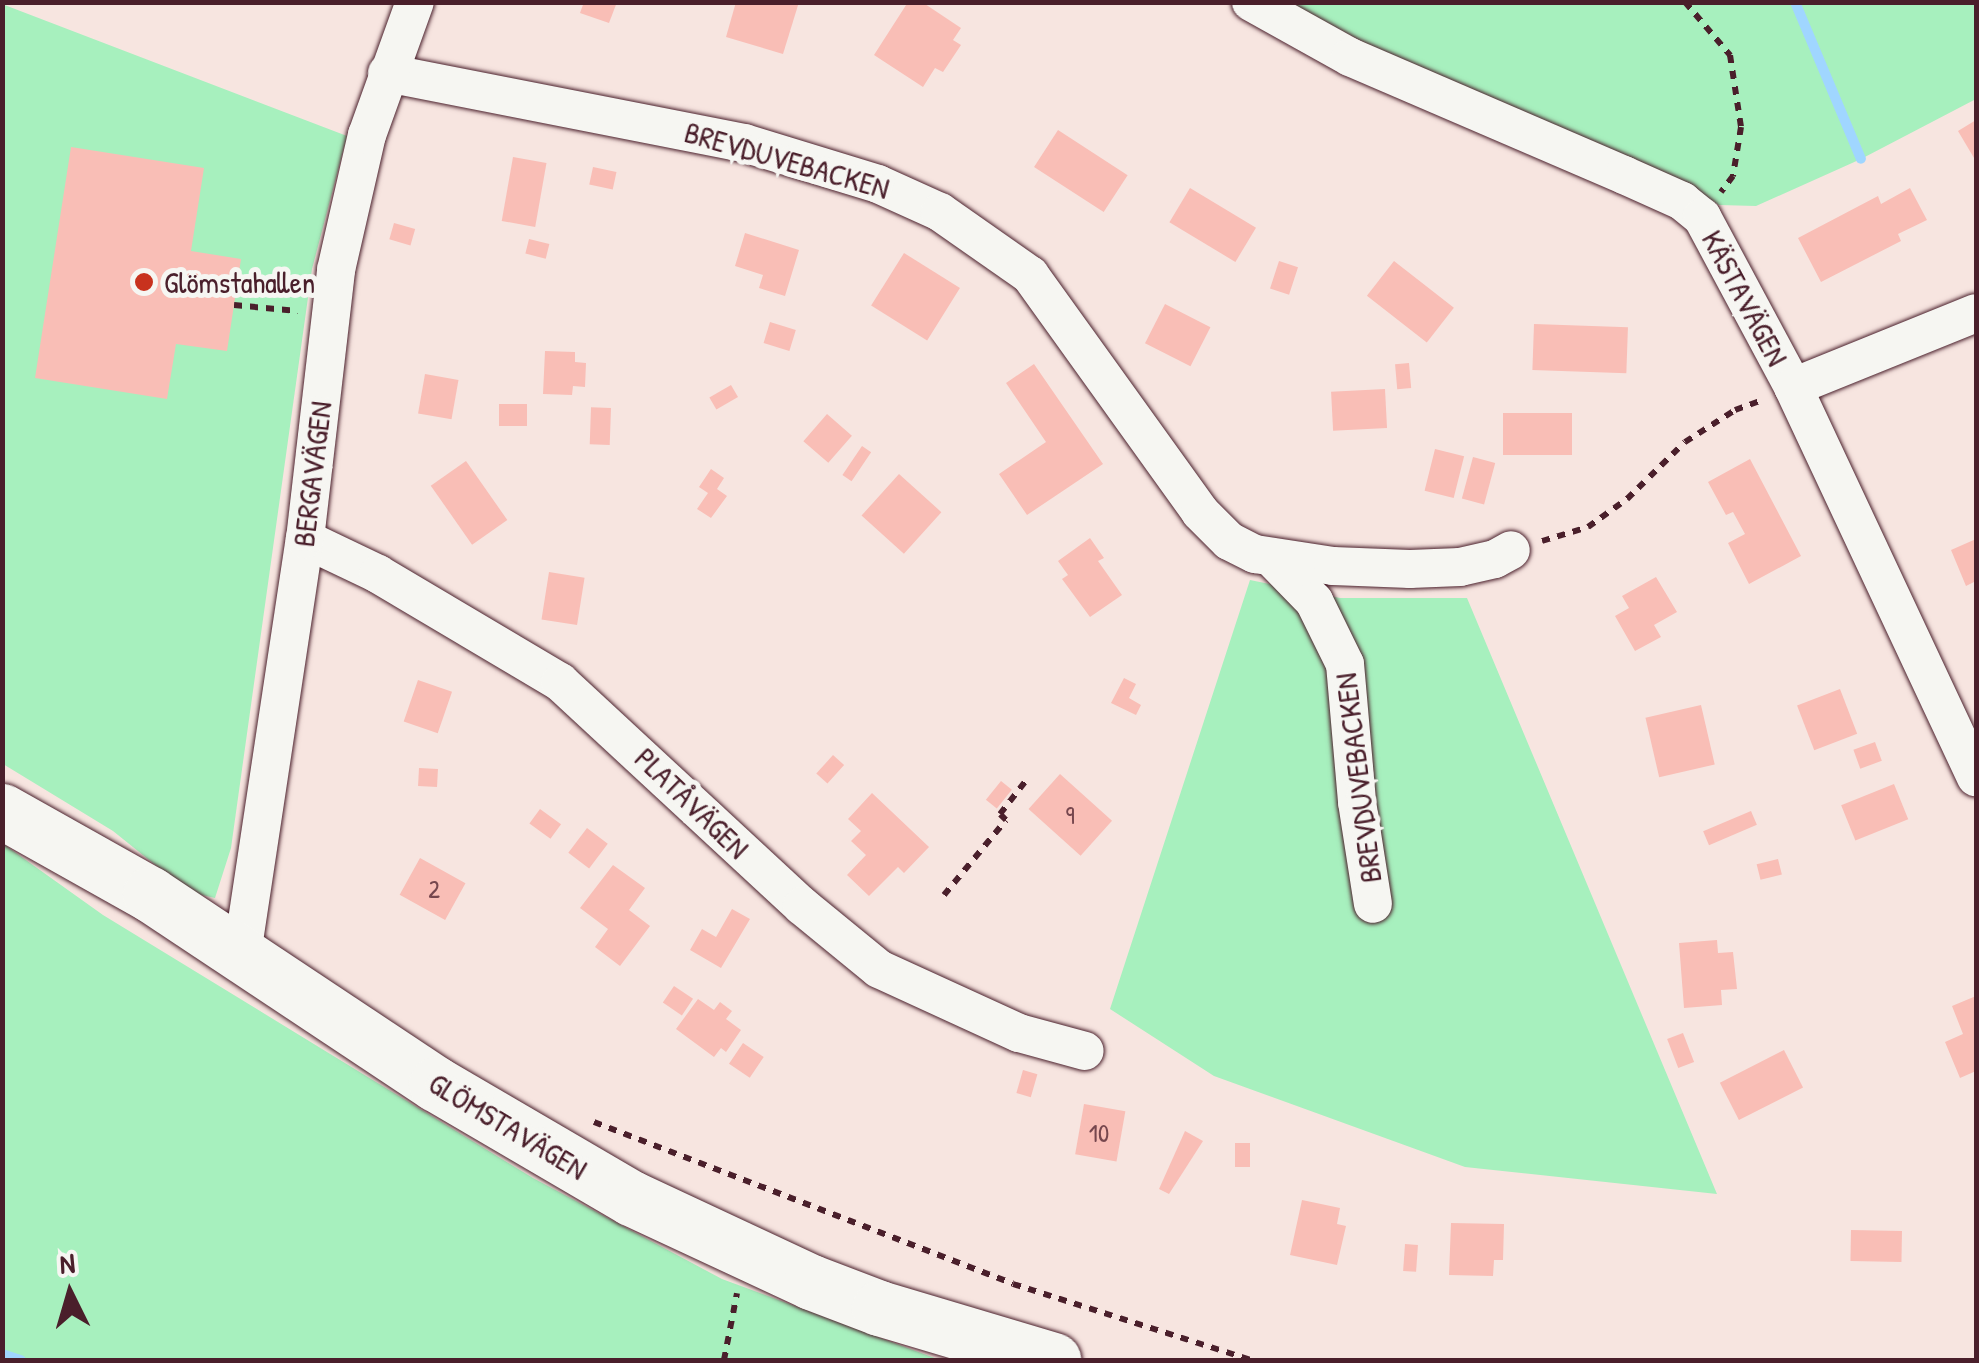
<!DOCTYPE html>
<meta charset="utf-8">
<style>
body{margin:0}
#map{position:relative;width:1979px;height:1363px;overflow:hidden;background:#f7e5e0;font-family:"Patrick Hand",sans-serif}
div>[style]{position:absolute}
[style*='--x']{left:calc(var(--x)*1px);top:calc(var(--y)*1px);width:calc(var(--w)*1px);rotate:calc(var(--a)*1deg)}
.green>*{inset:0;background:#a7f0be}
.stream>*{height:10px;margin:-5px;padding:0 5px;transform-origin:5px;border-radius:5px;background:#a0d6ff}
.building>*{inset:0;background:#f9beb6;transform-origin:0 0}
.path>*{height:6px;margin-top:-3px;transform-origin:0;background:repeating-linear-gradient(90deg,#4a1f2b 0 8px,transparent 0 16px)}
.roads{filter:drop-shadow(0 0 2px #4a1f2b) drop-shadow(0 0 2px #4a1f2b)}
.minor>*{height:38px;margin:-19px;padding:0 19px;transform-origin:19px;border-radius:19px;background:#f6f6f2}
.secondary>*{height:55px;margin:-27.5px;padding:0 27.5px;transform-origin:27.5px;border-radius:27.5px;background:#f6f6f2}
.dots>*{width:28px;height:28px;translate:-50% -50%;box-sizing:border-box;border:5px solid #f6f6f2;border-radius:50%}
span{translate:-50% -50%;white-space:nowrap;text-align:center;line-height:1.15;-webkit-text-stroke:10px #f6f6f2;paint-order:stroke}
.number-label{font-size:25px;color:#76474e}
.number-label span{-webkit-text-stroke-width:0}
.street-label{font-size:30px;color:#4a1f2b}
.poi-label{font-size:30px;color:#4a1f2b}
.left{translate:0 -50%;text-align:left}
.frame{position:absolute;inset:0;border:5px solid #4a1f2b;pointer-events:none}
.north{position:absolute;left:20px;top:1243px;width:100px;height:100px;-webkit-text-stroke:8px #f6f6f2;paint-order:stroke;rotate:355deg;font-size:28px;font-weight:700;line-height:40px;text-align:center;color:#4a1f2b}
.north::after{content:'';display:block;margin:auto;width:35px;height:45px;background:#4a1f2b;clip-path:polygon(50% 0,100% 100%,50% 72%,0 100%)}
</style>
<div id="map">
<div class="green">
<div style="clip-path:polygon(1289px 3px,1976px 3px,1976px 99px,1861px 159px,1756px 206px,1719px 205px,1678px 181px,1382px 52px)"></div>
<div style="clip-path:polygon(2px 4px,347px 136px,312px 269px,231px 848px,215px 898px,189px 892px,113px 831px,3px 764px)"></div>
<div style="clip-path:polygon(1250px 580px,1340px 598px,1467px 598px,1717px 1194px,1465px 1167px,1214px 1076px,1110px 1009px)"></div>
<div style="clip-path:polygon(2px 843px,103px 915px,533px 1178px,722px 1279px,940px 1360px,3px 1360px)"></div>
</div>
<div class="stream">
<div style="--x:1795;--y:2;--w:170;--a:67.2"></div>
<div style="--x:2;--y:1354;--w:20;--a:18"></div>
</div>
<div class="building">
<div style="clip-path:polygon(584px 2px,617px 2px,609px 23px,580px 13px)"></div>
<div style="clip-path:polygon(736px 2px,799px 2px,783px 54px,726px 37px)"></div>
<div style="clip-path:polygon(908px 2px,922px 2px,961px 28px,953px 40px,961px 45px,943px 72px,935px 68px,923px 87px,874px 55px)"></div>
<div style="clip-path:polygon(1976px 120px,1976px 156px,1974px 158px,1958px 131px)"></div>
<div style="left:1058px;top:130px;width:83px;height:44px;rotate:33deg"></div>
<div style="clip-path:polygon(71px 147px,204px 168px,191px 251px,241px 259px,227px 351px,176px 344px,167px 399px,35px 378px)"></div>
<div style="left:513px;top:157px;width:34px;height:65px;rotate:10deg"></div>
<div style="left:593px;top:167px;width:24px;height:18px;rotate:12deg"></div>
<div style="left:1190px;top:188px;width:77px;height:40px;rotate:31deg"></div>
<div style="clip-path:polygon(1910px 188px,1927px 220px,1898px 234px,1901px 241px,1821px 282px,1798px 238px,1878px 196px,1881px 204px)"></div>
<div style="left:394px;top:223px;width:22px;height:17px;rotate:16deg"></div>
<div style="clip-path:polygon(745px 233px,799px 250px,785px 296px,759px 288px,763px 275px,735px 266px)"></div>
<div style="left:529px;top:239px;width:21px;height:15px;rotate:14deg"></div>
<div style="left:904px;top:253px;width:66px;height:62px;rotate:32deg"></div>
<div style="left:1279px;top:261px;width:20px;height:29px;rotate:18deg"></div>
<div style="left:1394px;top:261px;width:76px;height:44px;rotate:38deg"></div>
<div style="left:1165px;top:304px;width:51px;height:44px;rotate:27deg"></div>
<div style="left:770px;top:322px;width:27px;height:22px;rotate:17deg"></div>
<div style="left:1534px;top:324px;width:94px;height:46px;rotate:2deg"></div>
<div style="clip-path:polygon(545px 351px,575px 352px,575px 362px,586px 363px,585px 387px,573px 386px,572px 395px,543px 394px)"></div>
<div style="left:1409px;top:363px;width:25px;height:14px;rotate:85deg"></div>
<div style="clip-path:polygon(1034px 364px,1103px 464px,1027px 515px,999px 474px,1046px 442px,1006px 383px)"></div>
<div style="left:425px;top:374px;width:34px;height:40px;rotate:10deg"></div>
<div style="left:731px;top:385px;width:14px;height:25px;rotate:60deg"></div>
<div style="left:1385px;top:389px;width:39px;height:54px;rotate:87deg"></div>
<div style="left:527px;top:404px;width:22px;height:28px;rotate:90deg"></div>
<div style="left:611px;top:408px;width:37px;height:20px;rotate:92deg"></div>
<div style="left:1572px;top:413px;width:42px;height:69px;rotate:90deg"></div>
<div style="left:827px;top:414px;width:33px;height:36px;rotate:41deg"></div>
<div style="left:862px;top:446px;width:11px;height:35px;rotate:34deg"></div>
<div style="left:1435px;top:449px;width:30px;height:43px;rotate:14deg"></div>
<div style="left:1473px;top:457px;width:23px;height:43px;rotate:15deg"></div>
<div style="clip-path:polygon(1750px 459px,1801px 556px,1749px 584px,1728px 543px,1745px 534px,1733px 512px,1726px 515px,1708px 482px)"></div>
<div style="left:466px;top:461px;width:72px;height:43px;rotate:55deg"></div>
<div style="clip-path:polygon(711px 469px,724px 478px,717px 489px,727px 496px,711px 518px,697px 509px,708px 493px,699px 487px)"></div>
<div style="left:899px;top:474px;width:57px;height:56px;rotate:42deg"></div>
<div style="clip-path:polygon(1090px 538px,1104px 558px,1098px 561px,1122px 595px,1090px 617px,1062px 579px,1068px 575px,1058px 561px)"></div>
<div style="clip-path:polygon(1976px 539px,1976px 581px,1966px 586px,1951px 550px)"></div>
<div style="left:549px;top:572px;width:36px;height:48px;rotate:9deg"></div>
<div style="clip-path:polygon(1656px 577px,1677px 612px,1654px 625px,1661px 637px,1635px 651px,1615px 616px,1629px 608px,1622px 596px)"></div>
<div style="clip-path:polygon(1124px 678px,1136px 684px,1129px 698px,1141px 705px,1136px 715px,1111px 703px)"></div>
<div style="left:418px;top:680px;width:36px;height:44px;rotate:19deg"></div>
<div style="left:1840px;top:689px;width:48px;height:46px;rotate:69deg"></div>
<div style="left:1701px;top:705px;width:61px;height:57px;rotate:77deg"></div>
<div style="left:1875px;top:742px;width:20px;height:23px;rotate:70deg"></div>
<div style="left:833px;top:755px;width:15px;height:25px;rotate:42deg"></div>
<div style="left:419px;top:768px;width:19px;height:18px;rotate:3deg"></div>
<div style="left:1060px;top:774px;width:70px;height:47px;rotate:42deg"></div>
<div style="left:1001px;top:781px;width:14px;height:24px;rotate:39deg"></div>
<div style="left:1894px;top:784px;width:38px;height:57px;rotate:68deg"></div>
<div style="clip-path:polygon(872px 793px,929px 847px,904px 873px,898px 867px,869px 896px,847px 875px,866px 855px,851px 841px,861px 831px,848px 819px)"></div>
<div style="left:540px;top:809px;width:26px;height:18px;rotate:36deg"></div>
<div style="left:1751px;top:811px;width:15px;height:52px;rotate:67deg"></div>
<div style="left:587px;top:828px;width:26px;height:31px;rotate:37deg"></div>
<div style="left:420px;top:858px;width:52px;height:42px;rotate:29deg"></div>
<div style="left:1778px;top:859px;width:16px;height:22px;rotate:76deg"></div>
<div style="clip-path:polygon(613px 865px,645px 888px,629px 910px,650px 926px,620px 966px,595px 947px,608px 929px,580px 908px)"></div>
<div style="clip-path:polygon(732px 909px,750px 919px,721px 968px,690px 950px,702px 929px,716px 937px)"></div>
<div style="clip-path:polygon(1717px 940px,1718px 953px,1733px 952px,1737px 989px,1721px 990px,1722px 1005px,1684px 1008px,1679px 943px)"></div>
<div style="left:674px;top:986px;width:23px;height:20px;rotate:34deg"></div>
<div style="clip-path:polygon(1976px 996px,1976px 1071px,1960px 1078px,1945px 1042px,1963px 1034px,1952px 1006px)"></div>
<div style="clip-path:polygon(698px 999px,714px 1010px,720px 1002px,732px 1011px,726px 1019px,741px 1030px,726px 1052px,721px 1048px,714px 1057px,676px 1029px)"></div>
<div style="left:1683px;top:1033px;width:31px;height:17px;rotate:69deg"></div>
<div style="left:743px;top:1043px;width:25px;height:25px;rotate:34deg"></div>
<div style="left:1784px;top:1050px;width:42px;height:72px;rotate:63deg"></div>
<div style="left:1023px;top:1070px;width:15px;height:24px;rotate:16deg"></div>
<div style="left:1084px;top:1104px;width:42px;height:51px;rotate:10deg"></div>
<div style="clip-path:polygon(1185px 1131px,1203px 1141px,1169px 1194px,1159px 1189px)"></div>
<div style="left:1235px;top:1143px;width:15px;height:24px"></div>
<div style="clip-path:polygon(1302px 1200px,1340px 1208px,1337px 1224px,1346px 1226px,1337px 1265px,1290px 1255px)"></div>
<div style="clip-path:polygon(1451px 1223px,1504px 1224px,1503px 1260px,1494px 1260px,1493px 1276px,1449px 1275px)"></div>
<div style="left:1851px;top:1230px;width:51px;height:31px;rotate:1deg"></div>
<div style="left:1405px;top:1244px;width:13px;height:27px;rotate:4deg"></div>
</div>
<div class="path">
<div style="--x:1685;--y:2;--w:70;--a:49.7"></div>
<div style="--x:1730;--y:55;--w:73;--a:81.3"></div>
<div style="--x:1741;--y:127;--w:50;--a:99.3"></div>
<div style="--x:1733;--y:176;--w:20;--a:127"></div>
<div style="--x:234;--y:305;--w:64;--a:5.4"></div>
<div style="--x:1542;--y:541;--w:48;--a:-16.9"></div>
<div style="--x:1588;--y:527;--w:48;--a:-35.7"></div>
<div style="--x:1627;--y:499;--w:81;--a:-44.5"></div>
<div style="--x:1685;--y:442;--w:59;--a:-32.6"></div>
<div style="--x:1735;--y:410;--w:30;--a:-20"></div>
<div style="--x:944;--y:895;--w:97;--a:-50.4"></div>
<div style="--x:1006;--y:820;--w:8;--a:-135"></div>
<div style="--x:1000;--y:814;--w:46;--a:-52.1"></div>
<div style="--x:594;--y:1122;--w:449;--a:21.1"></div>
<div style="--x:1013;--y:1284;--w:250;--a:17.7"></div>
<div style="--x:724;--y:1360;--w:68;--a:-79"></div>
</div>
<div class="roads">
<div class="minor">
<div style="--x:1251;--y:2;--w:113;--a:29.1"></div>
<div style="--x:1350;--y:57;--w:298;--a:23.3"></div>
<div style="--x:1624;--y:175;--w:64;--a:24.1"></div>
<div style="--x:1682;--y:201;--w:26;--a:39"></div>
<div style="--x:1702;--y:217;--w:193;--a:61.8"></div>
<div style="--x:1793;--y:387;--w:431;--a:64.9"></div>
<div style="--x:387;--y:73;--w:364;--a:11.1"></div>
<div style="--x:744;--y:143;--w:140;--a:17"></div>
<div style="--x:878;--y:184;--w:68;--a:24.3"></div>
<div style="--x:940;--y:212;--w:110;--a:35"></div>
<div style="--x:1030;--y:275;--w:292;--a:54.3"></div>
<div style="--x:1200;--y:512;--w:41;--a:45"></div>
<div style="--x:1229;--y:541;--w:29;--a:27"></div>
<div style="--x:1255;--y:554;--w:79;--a:8.7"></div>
<div style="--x:1333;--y:566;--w:77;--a:2.2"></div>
<div style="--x:1410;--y:569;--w:50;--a:-2.3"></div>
<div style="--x:1460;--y:567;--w:36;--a:-13"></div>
<div style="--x:1495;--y:559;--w:18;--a:-29"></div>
<div style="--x:1793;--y:387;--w:197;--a:-22"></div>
<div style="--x:305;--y:539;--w:81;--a:25.6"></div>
<div style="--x:378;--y:574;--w:212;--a:30.7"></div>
<div style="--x:560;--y:682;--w:330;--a:42.8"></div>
<div style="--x:802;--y:906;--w:99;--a:39.3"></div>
<div style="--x:879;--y:969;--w:154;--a:24.6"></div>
<div style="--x:1019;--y:1033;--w:68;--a:15.3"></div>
<div style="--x:1271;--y:557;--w:62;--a:45.7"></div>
<div style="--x:1314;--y:601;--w:70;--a:63.8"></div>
<div style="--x:1345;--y:664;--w:139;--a:85"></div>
<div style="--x:1357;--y:802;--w:103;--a:81.1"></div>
<div style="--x:242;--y:954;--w:420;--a:-81.4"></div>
<div style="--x:305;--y:539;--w:271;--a:-83.4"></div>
<div style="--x:336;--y:270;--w:139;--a:-77.1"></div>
<div style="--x:367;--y:135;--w:141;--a:-70.2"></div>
</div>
<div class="secondary">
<div style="--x:2;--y:811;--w:170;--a:29.3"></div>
<div style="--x:150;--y:894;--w:343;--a:33.6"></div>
<div style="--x:436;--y:1084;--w:226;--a:30.3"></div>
<div style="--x:631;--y:1198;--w:199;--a:25"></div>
<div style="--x:811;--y:1282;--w:73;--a:20.9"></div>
<div style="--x:879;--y:1308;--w:182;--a:16.6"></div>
</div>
</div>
<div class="dots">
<div style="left:144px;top:282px;background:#c8321e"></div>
</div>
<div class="number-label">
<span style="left:1070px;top:815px">9</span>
<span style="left:434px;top:889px">2</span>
<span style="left:1099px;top:1133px">10</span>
</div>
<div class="street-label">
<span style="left:787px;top:160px;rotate:16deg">BREVDUVEBACKEN</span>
<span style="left:1745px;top:298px;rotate:62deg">KÄSTAVÄGEN</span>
<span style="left:312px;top:474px;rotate:-83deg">BERGAVÄGEN</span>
<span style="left:1358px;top:778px;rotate:-97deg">BREVDUVEBACKEN</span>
<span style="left:692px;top:803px;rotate:44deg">PLATÅVÄGEN</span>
<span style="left:508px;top:1126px;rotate:31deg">GLÖMSTAVÄGEN</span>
</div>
<div class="poi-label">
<span class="left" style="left:164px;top:282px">Glömstahallen</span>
</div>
<div class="frame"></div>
<div class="north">N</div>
</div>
